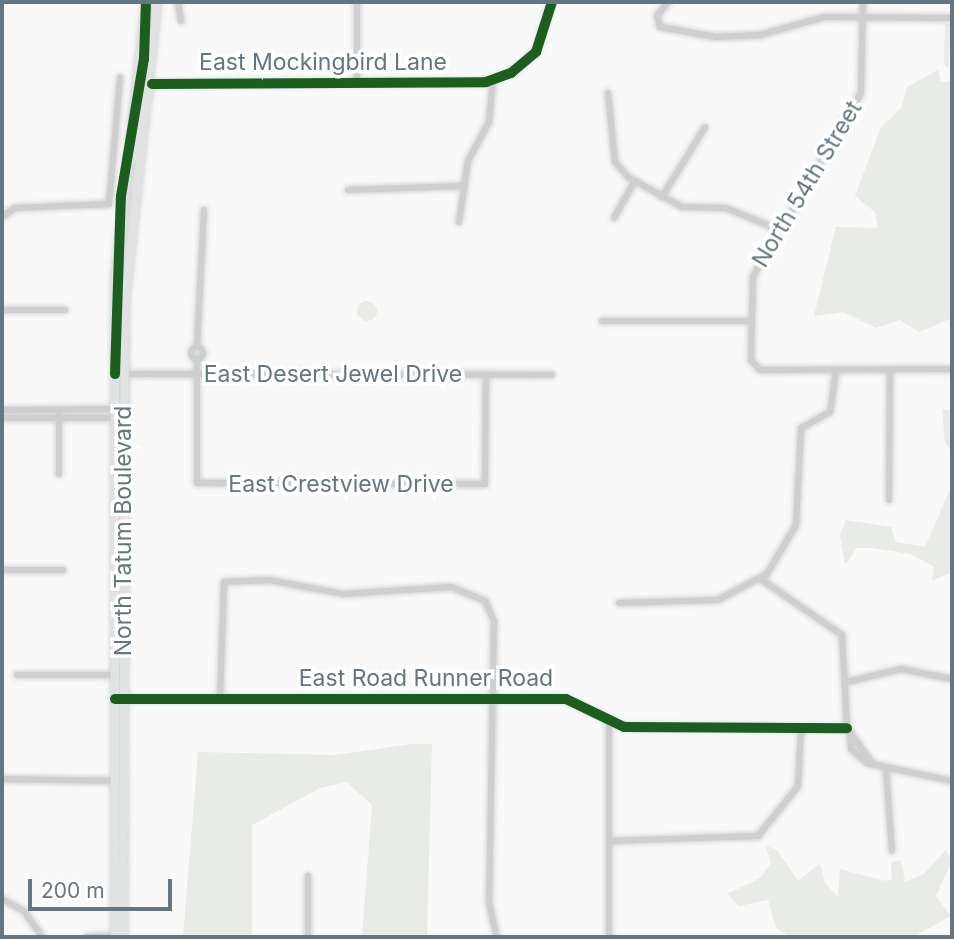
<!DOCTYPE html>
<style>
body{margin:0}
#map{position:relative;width:954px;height:939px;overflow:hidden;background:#f9f9f9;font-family:Inter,sans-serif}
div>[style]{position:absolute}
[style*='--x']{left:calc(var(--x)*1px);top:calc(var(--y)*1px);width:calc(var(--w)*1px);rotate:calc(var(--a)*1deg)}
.green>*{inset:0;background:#e8ebe6}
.round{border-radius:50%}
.roads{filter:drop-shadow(0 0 2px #d5d6d7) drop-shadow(0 0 2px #d5d6d7)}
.minor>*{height:6px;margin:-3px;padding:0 3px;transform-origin:3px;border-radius:3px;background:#cecfd0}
.minor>.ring{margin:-3px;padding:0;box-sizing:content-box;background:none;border:6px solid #cecfd0;border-radius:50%}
.major>*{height:8px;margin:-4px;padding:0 4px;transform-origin:4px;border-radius:4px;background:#e1e2e2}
.cycleway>*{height:10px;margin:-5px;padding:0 5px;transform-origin:5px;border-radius:5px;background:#1b5e20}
span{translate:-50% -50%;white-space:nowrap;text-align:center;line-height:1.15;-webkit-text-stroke:7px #fff;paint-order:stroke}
.street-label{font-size:23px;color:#657683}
.frame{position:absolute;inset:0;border:4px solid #657683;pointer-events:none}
.scale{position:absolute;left:28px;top:879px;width:144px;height:32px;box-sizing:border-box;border:4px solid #657683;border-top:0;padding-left:9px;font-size:21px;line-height:24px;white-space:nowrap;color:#657683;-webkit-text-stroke:5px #fff;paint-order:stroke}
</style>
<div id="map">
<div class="green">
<div style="clip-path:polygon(945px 24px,952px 24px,948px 69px,944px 64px)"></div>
<div style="clip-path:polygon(938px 70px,941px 82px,952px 81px,952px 318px,919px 332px,900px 320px,876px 328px,843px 312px,814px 316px,836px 227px,878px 228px,875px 212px,855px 196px,881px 127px,902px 107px,907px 87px)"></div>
<div class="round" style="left:357px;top:301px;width:20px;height:20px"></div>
<div style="clip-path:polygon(942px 409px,952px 410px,952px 452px,945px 443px)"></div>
<div style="clip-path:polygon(952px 485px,952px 572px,932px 581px,934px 567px,911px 554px,872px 548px,857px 548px,845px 565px,840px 536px,846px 520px,891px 527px,896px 542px,925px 547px)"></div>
<div style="clip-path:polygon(413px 744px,432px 744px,427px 937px,362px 937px,372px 805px,347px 782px,320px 788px,252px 825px,252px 937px,183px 937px,198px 752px,335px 755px)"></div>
<div style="clip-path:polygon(766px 846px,777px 850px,798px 881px,820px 863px,825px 883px,838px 896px,840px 869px,885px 881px,892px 879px,891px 863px,901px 860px,905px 882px,924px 874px,946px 850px,952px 861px,936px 896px,951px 916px,913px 937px,790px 937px,776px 928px,768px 900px,739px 906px,727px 894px,760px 878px,771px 863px)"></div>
</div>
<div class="roads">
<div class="minor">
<div style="--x:178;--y:2;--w:19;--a:81"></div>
<div style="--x:357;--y:2;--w:81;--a:90"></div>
<div style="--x:668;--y:2;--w:18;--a:128"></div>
<div style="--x:657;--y:16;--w:11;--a:75"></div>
<div style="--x:660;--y:27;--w:57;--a:10.1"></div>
<div style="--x:716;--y:37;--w:44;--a:-2.6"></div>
<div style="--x:760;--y:35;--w:66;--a:-15.7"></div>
<div style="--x:824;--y:17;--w:128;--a:0.4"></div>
<div style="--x:863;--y:2;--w:91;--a:91.3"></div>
<div style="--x:861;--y:93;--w:212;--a:120.5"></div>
<div style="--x:753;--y:276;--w:84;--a:91.4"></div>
<div style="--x:751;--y:360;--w:13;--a:48"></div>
<div style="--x:760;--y:370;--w:192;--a:-0.3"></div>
<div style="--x:152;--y:84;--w:334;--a:-0.3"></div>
<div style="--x:486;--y:82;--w:27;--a:-20"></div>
<div style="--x:511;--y:73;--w:33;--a:-40"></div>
<div style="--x:536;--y:52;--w:52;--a:-72.3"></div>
<div style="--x:608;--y:93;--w:69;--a:84.2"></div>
<div style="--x:615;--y:162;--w:20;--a:49"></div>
<div style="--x:628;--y:177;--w:62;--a:29.1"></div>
<div style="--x:682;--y:207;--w:44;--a:1.3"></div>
<div style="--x:726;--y:208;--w:57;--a:22.5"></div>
<div style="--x:348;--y:190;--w:115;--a:-2"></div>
<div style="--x:662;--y:197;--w:82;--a:-58.4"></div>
<div style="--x:2;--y:217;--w:16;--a:-35"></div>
<div style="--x:15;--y:208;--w:94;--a:-2.4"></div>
<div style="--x:109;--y:204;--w:127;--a:-85"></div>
<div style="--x:614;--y:218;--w:41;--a:-60.9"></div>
<div style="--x:459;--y:222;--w:62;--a:-81.6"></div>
<div style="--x:468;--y:161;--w:44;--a:-61.7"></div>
<div style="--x:489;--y:122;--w:42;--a:-84.6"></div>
<div style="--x:2;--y:310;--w:63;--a:0"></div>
<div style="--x:602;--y:321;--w:148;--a:0"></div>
<div class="ring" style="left:191px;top:347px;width:6px;height:6px"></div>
<div style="--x:197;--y:347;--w:137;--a:-87.1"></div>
<div style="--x:197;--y:359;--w:124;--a:90"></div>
<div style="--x:197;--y:483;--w:288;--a:0.2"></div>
<div style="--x:485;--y:484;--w:109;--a:-89.5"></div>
<div style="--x:123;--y:374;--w:429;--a:0.1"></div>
<div style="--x:2;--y:410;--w:117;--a:-0.5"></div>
<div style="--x:2;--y:418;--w:117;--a:0"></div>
<div style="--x:59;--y:474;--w:59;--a:-90"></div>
<div style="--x:889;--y:500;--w:130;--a:-89.6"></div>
<div style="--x:2;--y:570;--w:61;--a:0"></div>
<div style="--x:762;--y:580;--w:97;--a:34.5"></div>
<div style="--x:842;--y:635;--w:93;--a:86.9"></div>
<div style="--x:847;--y:728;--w:43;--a:54.5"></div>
<div style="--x:619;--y:603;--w:99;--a:-1.7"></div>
<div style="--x:718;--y:600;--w:55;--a:-28"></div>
<div style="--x:767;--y:574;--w:57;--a:-59.4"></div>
<div style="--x:796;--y:525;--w:97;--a:-87"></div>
<div style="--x:801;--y:428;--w:33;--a:-29"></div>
<div style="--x:830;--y:412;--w:41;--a:-81.7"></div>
<div style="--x:17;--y:675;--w:106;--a:0"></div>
<div style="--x:847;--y:682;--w:56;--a:-13.5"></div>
<div style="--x:901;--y:669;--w:52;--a:11.1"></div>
<div style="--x:220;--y:698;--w:116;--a:-88"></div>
<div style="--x:224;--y:582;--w:45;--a:-2.5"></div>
<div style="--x:269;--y:580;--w:75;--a:10.7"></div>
<div style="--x:343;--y:594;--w:108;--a:-3.7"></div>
<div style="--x:451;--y:587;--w:37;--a:22"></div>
<div style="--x:485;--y:601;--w:22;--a:66"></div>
<div style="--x:494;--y:621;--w:282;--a:91"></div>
<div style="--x:489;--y:903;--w:35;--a:77"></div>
<div style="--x:122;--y:699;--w:444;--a:0"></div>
<div style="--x:566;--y:699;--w:64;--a:25.8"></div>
<div style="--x:624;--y:727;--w:223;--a:0.3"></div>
<div style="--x:609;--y:724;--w:213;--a:90"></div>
<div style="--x:850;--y:735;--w:14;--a:86"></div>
<div style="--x:851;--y:749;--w:21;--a:41"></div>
<div style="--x:867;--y:763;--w:87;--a:12"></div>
<div style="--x:886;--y:768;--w:83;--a:85.9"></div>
<div style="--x:2;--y:779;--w:117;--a:1"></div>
<div style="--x:609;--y:841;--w:149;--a:-1.9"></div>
<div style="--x:758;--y:836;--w:64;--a:-51.3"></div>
<div style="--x:798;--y:786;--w:58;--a:-87"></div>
<div style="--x:2;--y:899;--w:25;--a:29"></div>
<div style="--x:24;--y:911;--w:32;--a:55"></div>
<div style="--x:87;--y:937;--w:32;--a:-2"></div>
<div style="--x:308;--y:937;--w:61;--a:-90"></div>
</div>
<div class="major">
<div style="--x:132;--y:161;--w:77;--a:-76.5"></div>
<div style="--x:115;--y:937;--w:657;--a:-90"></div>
<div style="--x:115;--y:280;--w:280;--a:-83.6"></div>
<div style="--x:123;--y:937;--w:636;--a:-89.82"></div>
<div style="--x:125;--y:301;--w:301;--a:-83.9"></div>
</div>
</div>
<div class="cycleway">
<div style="--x:152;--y:84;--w:334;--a:-0.3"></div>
<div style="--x:486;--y:82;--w:27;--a:-20"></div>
<div style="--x:511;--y:73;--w:33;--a:-40"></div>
<div style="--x:536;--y:52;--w:52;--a:-72.3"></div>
<div style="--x:115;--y:374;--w:178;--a:-88.1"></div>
<div style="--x:121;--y:196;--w:139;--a:-80.5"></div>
<div style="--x:144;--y:59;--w:57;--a:-88"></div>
<div style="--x:115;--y:699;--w:451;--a:0"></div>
<div style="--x:566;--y:699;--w:64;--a:25.8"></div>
<div style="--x:624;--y:727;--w:223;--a:0.3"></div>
</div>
<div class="street-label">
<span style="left:323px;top:62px">East Mockingbird Lane</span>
<span style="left:807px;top:184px;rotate:-59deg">North 54th Street</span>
<span style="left:333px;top:374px">East Desert Jewel Drive</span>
<span style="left:341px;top:484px">East Crestview Drive</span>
<span style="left:123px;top:531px;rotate:-90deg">North Tatum Boulevard</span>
<span style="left:426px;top:678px">East Road Runner Road</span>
</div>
<div class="frame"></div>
<div class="scale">200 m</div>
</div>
